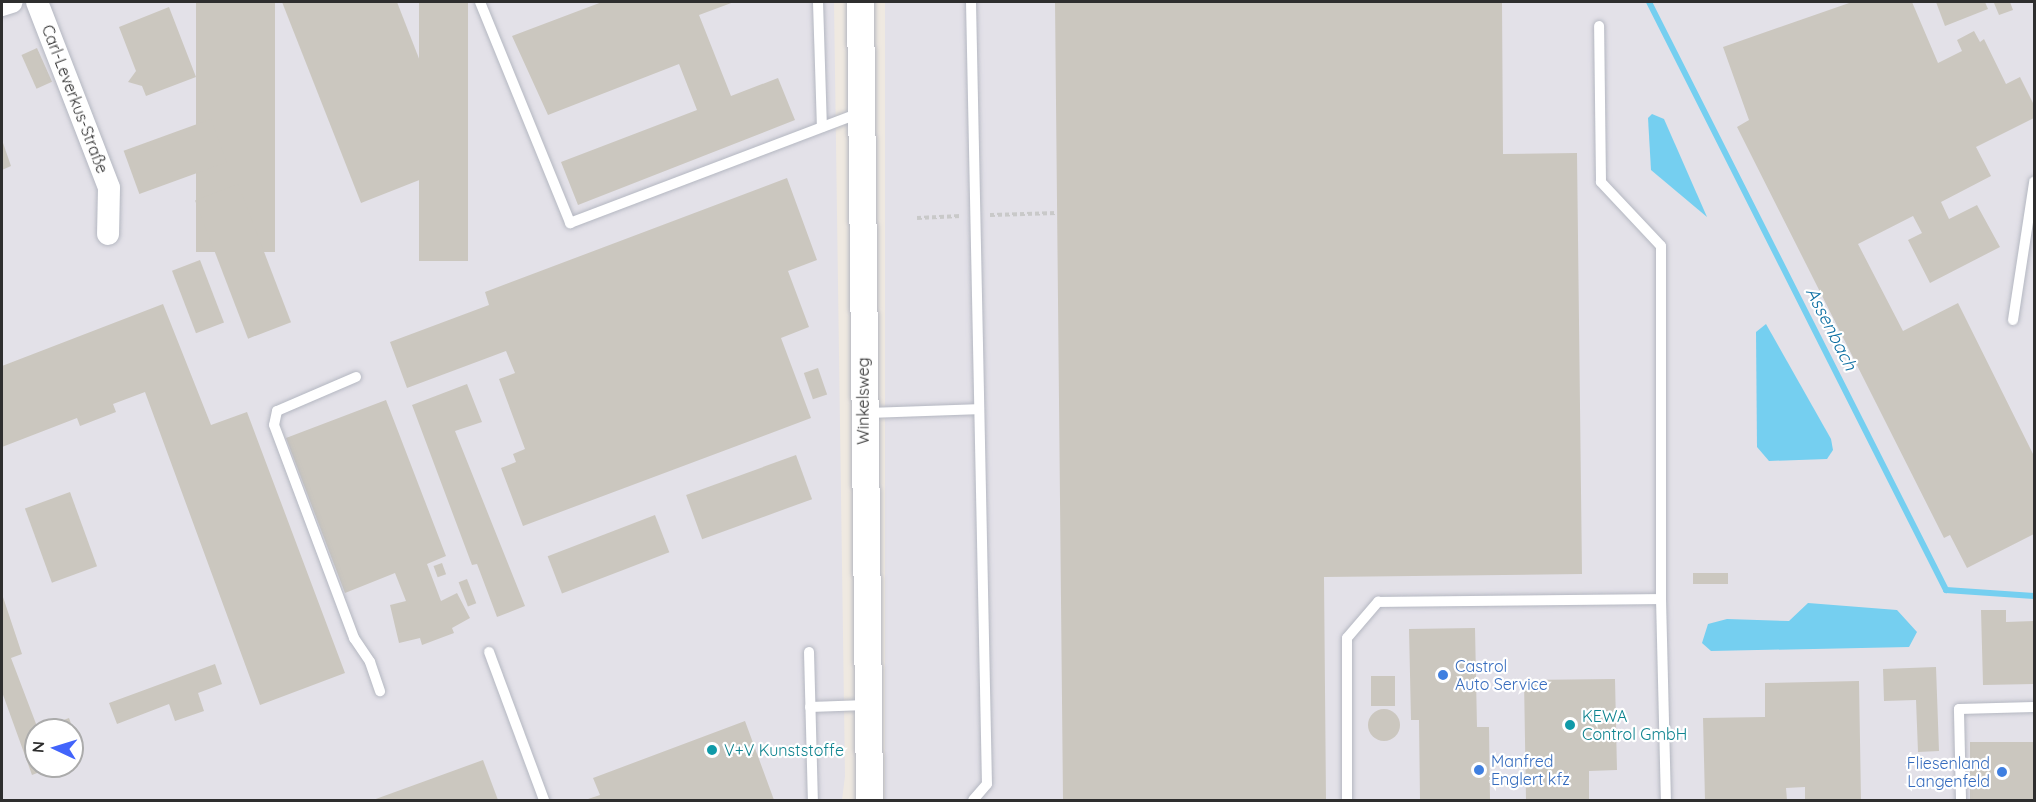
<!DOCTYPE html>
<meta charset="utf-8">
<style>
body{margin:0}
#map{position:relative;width:2036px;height:802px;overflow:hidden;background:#efe9e1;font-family:Quicksand,sans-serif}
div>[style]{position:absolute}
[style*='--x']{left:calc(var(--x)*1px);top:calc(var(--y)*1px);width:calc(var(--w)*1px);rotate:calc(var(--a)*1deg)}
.industrial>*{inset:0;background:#e3e1e8;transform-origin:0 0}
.water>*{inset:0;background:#75cff0}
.stream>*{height:6px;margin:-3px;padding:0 3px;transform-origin:3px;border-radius:3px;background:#75cff0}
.building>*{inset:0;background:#cbc7bf;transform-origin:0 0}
.round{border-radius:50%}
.path>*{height:4px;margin-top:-2px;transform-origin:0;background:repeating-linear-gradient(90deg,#c9c9c9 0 4.5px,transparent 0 7.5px)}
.roads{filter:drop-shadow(0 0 2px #b4b7c1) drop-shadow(0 0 2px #b4b7c1)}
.service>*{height:10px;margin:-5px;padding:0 5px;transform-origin:5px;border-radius:5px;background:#fff}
.minor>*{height:22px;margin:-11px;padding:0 11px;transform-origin:11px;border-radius:11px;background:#fff}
.tertiary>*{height:27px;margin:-13.5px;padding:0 13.5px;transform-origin:13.5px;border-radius:13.5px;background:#fff}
.dots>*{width:16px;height:16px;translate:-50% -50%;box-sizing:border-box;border:3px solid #fff;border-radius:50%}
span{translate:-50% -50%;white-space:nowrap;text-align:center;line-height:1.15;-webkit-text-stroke:4.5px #fff;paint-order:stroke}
.street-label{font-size:16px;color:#2e2e2e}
.shop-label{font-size:16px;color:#366cbe}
.left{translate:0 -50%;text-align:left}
.right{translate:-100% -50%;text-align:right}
.culture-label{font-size:16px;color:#0d838f}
.water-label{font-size:18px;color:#0d6fa3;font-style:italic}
.frame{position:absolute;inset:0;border:3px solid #2e2e2e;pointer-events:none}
.north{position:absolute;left:24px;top:718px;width:60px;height:60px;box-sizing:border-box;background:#fff;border:2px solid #ababab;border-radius:50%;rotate:274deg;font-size:16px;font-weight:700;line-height:24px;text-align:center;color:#2e2e2e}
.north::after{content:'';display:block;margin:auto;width:21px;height:27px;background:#4264fb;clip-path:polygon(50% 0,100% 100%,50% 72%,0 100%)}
</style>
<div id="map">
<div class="industrial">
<div style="clip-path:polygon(evenodd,2px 2px,834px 2px,845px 776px,842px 800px,2px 800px,2px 2px,36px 730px,72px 730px,72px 766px,36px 766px,36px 730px)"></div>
<div style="left:885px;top:2px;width:1149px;height:798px"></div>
</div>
<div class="water">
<div style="clip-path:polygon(1652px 114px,1664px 119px,1707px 217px,1651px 170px,1648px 118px)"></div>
<div style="clip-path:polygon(1766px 324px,1831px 439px,1833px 450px,1827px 459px,1769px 461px,1757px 447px,1756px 332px)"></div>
<div style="clip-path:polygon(1808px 603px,1897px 610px,1917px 632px,1909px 647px,1711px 651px,1702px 643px,1708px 624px,1727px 619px,1789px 621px)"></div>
</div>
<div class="stream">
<div style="--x:1649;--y:2;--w:659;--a:63.2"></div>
<div style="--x:1946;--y:590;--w:88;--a:3.9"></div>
</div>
<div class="building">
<div style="left:196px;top:2px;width:79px;height:250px"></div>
<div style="clip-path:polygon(282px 2px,397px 2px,460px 164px,361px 203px)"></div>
<div style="left:419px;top:2px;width:49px;height:259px"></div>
<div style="clip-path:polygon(602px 2px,734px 2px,699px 15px,731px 96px,778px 78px,795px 120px,578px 205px,561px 162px,697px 110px,679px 64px,548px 115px,512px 36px)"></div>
<div style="clip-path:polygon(1055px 2px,1502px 2px,1503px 154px,1577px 153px,1582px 574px,1324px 577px,1326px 800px,1063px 800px)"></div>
<div style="clip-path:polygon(1852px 2px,1912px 2px,1938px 63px,1962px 51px,1957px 40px,1974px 31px,1980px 42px,1984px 39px,2006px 84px,2020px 77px,2034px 105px,2034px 118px,1976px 147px,1991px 176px,1941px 202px,1949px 219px,1977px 205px,2000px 247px,1930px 283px,1908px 240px,1922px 233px,1913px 216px,1858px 244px,1903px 331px,1958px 303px,2034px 456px,2034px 534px,1967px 568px,1950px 535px,1944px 538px,1737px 127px,1749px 120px,1723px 47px)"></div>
<div style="clip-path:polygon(1936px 2px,1985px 2px,1988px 9px,1945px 26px)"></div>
<div style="clip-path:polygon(2010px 2px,2013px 10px,1999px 15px,1994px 3px)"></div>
<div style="clip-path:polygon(169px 7px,196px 77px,146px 96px,142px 86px,128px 82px,136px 71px,119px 27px)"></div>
<div style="left:37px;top:48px;width:37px;height:17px;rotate:66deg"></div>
<div style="left:211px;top:119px;width:46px;height:93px;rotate:70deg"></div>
<div style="clip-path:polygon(2px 140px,11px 166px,2px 170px)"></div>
<div style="clip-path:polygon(787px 178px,817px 260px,788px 271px,809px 327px,781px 338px,811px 418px,523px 526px,501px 468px,516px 462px,513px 454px,525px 449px,499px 379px,515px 373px,506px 351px,407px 388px,390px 342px,489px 305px,485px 292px)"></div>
<div style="left:238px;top:184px;width:148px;height:46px;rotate:69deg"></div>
<div style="left:200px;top:260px;width:67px;height:30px;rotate:69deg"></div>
<div style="clip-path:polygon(163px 304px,211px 425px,247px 412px,345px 673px,260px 705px,145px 392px,113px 404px,116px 412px,80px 426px,77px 418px,2px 447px,2px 366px)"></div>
<div style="left:818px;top:368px;width:28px;height:15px;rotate:71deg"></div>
<div style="clip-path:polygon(467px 384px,482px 422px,455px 431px,525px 606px,497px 617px,477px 564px,472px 565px,412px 405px)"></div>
<div style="clip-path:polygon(386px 400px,446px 556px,427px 564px,441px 601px,457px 593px,470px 618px,452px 628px,454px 633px,422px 645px,420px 638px,399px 643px,390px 605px,406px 601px,395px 573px,345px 593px,286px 438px)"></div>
<div style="left:796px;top:455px;width:47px;height:117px;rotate:70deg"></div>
<div style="left:70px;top:492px;width:79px;height:48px;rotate:70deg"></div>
<div style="left:655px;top:515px;width:40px;height:115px;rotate:69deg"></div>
<div style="left:442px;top:563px;width:12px;height:9px;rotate:70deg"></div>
<div style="left:1728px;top:573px;width:11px;height:35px;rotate:90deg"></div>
<div style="left:467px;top:579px;width:26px;height:9px;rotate:69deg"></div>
<div style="clip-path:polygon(2px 594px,22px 654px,11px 658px,38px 729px,69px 718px,83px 756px,72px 760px,72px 730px,36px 730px,36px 766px,55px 766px,32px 775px,2px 692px)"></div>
<div style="clip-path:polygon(1981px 610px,2006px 610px,2006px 622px,2034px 621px,2034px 684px,1983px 685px)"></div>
<div style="clip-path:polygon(1475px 628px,1477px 727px,1489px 727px,1490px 800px,1420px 800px,1419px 720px,1411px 720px,1409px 629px)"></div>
<div style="clip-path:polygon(215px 664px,222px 684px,198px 693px,204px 711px,175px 721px,169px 704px,117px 724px,109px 703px)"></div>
<div style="clip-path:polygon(1936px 667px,1939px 751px,1918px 752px,1916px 700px,1884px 701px,1883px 669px)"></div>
<div style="left:1395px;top:676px;width:30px;height:24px;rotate:90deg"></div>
<div style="clip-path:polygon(1615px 679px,1617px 770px,1589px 771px,1589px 800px,1526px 800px,1524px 680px)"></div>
<div style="clip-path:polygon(1859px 681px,1861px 800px,1805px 800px,1805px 787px,1786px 788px,1787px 800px,1705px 800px,1703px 718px,1765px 717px,1765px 683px)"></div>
<div class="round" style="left:1368px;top:709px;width:32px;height:32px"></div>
<div style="clip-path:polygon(745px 721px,774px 800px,585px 800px,600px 795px,593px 778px)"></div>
<div style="left:2034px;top:742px;width:58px;height:64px;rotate:90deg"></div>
<div style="clip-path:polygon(483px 760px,498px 800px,373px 800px)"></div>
</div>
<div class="path">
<div style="--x:990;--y:215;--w:67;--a:-1.7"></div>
<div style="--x:917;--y:218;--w:44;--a:-2.6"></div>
</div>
<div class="roads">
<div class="service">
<div style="--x:480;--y:2;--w:239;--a:67.8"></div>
<div style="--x:570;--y:223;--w:309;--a:-20.8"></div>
<div style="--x:818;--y:2;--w:125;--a:88.2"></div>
<div style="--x:971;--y:2;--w:782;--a:88.83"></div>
<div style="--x:987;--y:784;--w:21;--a:131"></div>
<div style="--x:2013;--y:320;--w:140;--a:-81.3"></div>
<div style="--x:356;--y:377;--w:86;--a:156.7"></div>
<div style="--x:277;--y:411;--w:14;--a:102"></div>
<div style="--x:274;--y:425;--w:228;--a:69.4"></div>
<div style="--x:354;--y:638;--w:29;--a:56"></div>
<div style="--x:370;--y:662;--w:31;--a:71"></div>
<div style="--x:866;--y:413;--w:112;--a:-2"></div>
<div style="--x:1661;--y:599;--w:201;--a:88.6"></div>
<div style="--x:489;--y:652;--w:158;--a:69.6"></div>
<div style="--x:809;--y:652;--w:148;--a:88.5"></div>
<div style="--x:810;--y:707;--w:57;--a:-2"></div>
<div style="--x:1347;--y:800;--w:162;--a:-90"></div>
<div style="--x:1347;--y:638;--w:48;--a:-49.3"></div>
<div style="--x:1378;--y:602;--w:283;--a:-0.6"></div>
<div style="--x:1661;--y:599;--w:353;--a:-90"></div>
<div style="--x:1661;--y:246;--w:88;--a:-133.2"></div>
<div style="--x:1601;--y:182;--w:156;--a:-90.7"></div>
<div style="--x:1961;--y:800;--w:91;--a:-91.3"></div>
<div style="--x:1959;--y:709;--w:75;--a:-1.5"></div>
</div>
<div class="minor">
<div style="--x:37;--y:2;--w:199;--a:68.8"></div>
<div style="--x:109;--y:188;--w:46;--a:91.2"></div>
<div style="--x:2;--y:5;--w:10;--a:-17"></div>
</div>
<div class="tertiary">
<div style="--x:860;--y:2;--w:798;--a:89.35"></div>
</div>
</div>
<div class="dots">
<div style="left:1443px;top:675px;background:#3f7fe0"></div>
<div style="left:1570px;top:725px;background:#0f9aa8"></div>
<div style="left:712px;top:750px;background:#0f9aa8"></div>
<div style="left:1479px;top:770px;background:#3f7fe0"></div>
<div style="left:2002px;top:772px;background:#3f7fe0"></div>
</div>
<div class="street-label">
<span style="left:75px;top:99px;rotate:69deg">Carl-Leverkus-Straße</span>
<span style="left:863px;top:401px;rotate:-90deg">Winkelsweg</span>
</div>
<div class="shop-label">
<span class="left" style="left:1455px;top:675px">Castrol<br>Auto Service</span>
<span class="left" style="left:1491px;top:770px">Manfred<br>Englert kfz</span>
<span class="right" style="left:1990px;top:772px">Fliesenland<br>Langenfeld</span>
</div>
<div class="culture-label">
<span class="left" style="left:1582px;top:725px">KEWA<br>Control GmbH</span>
<span class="left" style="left:724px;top:750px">V+V Kunststoffe</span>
</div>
<div class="water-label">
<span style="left:1831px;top:329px;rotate:63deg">Assenbach</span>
</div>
<div class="frame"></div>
<div class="north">N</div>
</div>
